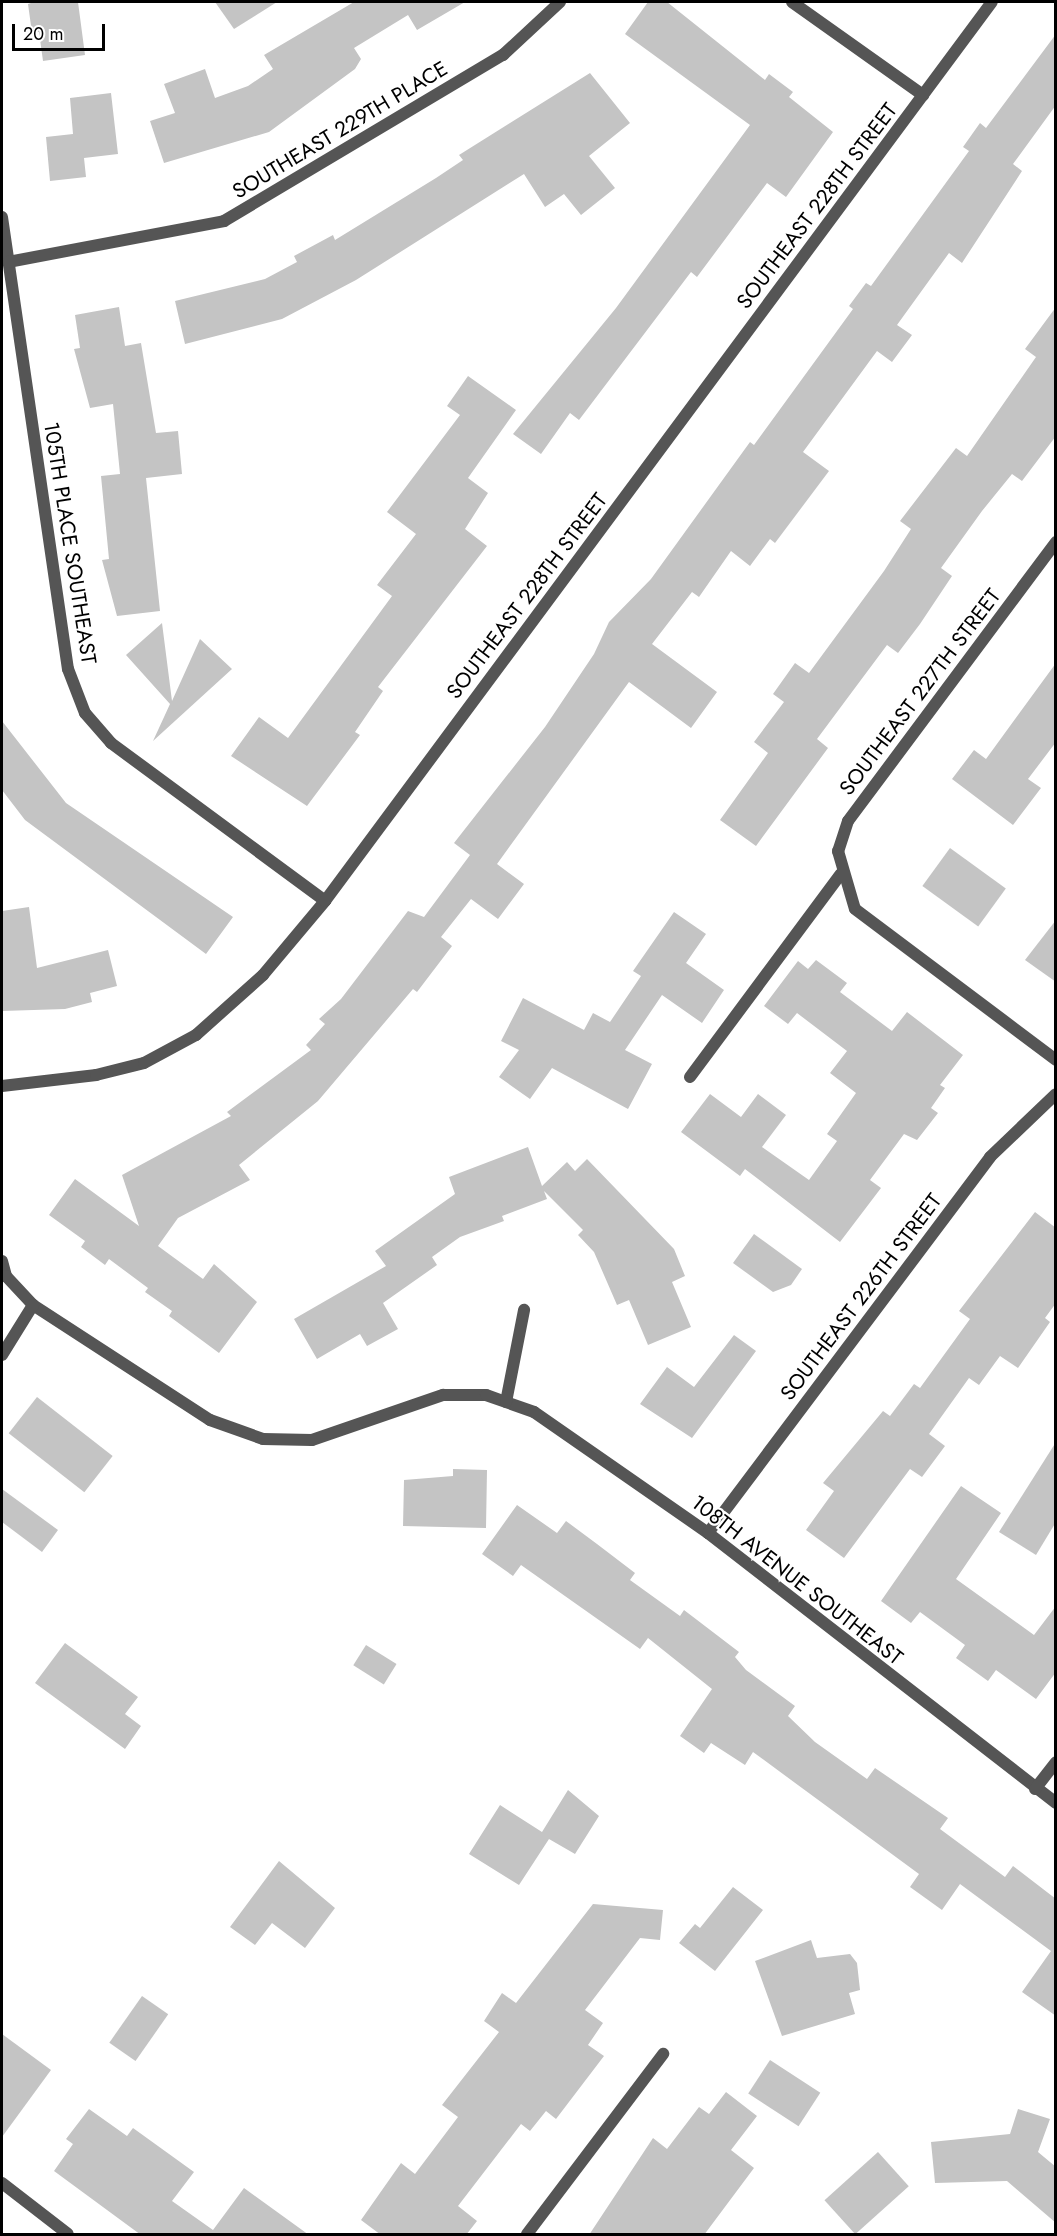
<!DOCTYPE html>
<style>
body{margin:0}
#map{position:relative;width:1057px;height:2236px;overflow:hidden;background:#fff;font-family:Jost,sans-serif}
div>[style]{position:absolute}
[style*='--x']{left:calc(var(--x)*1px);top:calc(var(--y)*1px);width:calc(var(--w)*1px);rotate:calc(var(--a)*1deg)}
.building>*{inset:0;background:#c4c4c4;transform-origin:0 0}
.service>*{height:12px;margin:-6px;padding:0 6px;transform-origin:6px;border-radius:6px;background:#555}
.minor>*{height:12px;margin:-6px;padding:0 6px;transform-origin:6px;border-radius:6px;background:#555}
span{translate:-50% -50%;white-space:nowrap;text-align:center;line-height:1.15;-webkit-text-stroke:4.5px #fff;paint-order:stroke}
.street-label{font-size:21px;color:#000}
.frame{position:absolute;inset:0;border:3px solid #000;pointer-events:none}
.scale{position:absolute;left:12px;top:24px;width:93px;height:27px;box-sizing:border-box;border:3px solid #000;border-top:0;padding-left:8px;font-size:18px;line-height:21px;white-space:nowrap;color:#000;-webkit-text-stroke:4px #fff;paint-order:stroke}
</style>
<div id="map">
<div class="building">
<div style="clip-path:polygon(34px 2px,78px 2px,85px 55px,43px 61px,39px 32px,32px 33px,28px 4px)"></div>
<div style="clip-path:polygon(215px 2px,277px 2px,234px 29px)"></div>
<div style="clip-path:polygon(354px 2px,465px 2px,417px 30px,408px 15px,354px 48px,361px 59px,355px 69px,269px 132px,164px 163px,150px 121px,175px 113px,164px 84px,205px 69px,215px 98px,248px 86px,273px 69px,264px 55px)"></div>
<div style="clip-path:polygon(648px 2px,667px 2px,765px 80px,769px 74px,793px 92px,789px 97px,833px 132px,786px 197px,767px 183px,697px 277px,691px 272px,579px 420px,570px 413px,541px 454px,513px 434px,616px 308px,750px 125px,625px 34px)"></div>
<div style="clip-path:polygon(1056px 34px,1056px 105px,1013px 164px,1022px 171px,962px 263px,949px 253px,897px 325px,912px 335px,892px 362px,877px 351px,803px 452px,829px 471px,775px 543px,770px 539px,750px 566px,731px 551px,699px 597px,692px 592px,652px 644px,717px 692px,691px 728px,629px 682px,497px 864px,524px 884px,498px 919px,471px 899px,441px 937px,452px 946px,417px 992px,413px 989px,318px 1101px,239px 1165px,250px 1180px,178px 1218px,158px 1246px,203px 1279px,214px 1264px,257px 1302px,219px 1353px,169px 1316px,172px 1311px,145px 1292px,148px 1288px,109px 1259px,105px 1265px,81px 1247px,85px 1241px,49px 1215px,75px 1179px,139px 1226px,122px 1175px,231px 1116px,227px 1112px,311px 1050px,306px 1045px,325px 1024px,319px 1019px,341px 999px,408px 911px,424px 917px,470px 855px,454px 843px,545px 727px,594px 654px,609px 622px,651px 579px,750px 442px,754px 445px,853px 309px,849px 306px,866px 283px,871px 286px,969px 151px,963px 147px,980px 123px,986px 128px)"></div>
<div style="clip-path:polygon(590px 73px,630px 123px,589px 156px,615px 188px,581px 215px,564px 194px,545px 207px,524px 174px,356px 280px,282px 319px,185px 344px,175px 301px,265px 279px,297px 262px,294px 256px,333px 235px,335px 240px,436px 178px,463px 160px,459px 155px)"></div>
<div style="clip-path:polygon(111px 93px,118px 154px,84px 158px,86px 177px,50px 181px,46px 137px,73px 134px,70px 98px)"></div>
<div style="clip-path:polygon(119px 307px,125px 346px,141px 343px,156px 433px,178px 431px,182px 474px,146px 478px,160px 611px,117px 616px,102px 560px,109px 559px,101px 476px,120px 474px,113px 404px,90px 408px,74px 349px,80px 348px,75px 315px)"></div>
<div style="clip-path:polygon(1056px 307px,1056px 436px,1022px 481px,1012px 474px,982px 511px,941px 568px,952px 576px,920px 624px,898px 653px,887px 645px,846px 700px,817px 739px,828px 748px,756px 846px,720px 820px,768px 753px,754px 742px,784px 702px,773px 694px,795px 663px,809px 673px,884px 571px,911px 529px,900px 521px,956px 448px,967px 456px,1036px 357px,1025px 349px)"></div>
<div style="clip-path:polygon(468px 376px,516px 410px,468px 478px,488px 493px,465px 529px,487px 546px,378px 687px,383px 691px,355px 732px,360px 735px,307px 806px,231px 756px,259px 717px,288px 738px,392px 596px,377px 585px,416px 534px,387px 512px,460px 415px,447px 406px)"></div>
<div style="clip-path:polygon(162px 623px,172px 701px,200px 639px,232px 669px,153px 741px,170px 704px,126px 655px)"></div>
<div style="clip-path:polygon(1056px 663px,1056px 742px,1028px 779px,1041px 788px,1013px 825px,952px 779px,974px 750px,986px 759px)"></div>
<div style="clip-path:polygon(2px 721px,66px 803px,233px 917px,206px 954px,25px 820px,2px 790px)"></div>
<div style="left:950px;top:848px;width:69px;height:47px;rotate:36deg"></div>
<div style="clip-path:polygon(29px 907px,37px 968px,108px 950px,117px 986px,90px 993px,92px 1002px,65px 1009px,2px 1011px,2px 911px)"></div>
<div style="clip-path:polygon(674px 912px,706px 934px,686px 963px,724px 990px,702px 1023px,662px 995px,625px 1050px,652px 1064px,628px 1109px,552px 1068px,530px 1099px,499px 1077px,519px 1050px,501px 1041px,523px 998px,584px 1030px,593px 1013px,610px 1022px,641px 976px,633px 971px)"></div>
<div style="clip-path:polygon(1056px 920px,1056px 982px,1025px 960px)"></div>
<div style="clip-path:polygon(816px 960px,847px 983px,840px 992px,892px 1031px,907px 1012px,963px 1055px,940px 1085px,945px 1088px,931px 1108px,938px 1113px,917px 1140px,904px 1134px,870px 1180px,881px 1188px,840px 1242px,745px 1169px,740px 1176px,681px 1132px,710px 1094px,741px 1117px,758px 1094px,786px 1115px,762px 1147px,809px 1180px,837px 1141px,827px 1134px,856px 1093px,830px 1073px,847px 1051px,797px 1013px,788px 1024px,764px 1006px,798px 961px,808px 969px)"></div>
<div style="clip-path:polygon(528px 1147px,542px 1186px,567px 1162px,575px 1171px,587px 1159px,674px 1249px,685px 1276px,672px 1282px,691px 1327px,648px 1345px,629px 1300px,617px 1305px,594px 1252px,578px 1235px,583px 1230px,544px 1191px,547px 1199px,502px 1216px,504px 1221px,460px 1237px,432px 1257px,437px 1265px,383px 1303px,398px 1329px,367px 1346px,360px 1334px,317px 1359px,294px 1319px,386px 1266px,375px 1251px,455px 1194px,449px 1177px)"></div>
<div style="clip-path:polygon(1035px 1212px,1056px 1228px,1056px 1303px,1045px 1318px,1050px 1322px,1018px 1368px,1000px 1356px,979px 1385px,969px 1378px,929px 1434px,945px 1446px,922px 1477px,910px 1469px,844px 1558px,806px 1530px,834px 1491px,823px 1483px,883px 1411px,890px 1416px,914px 1384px,920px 1388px,970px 1319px,959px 1311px)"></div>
<div style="clip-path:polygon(754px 1234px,802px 1269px,791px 1285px,773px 1292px,733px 1263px)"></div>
<div style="clip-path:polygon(734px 1335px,756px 1351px,692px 1438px,640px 1404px,667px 1367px,694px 1387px)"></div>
<div style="left:37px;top:1397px;width:96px;height:46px;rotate:38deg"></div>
<div style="clip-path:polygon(1056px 1442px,1056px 1522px,1036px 1555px,999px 1532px)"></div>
<div style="clip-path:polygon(453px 1469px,487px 1470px,486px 1528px,403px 1526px,404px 1480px,453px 1476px)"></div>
<div style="clip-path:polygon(961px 1486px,1001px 1513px,956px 1579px,1034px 1635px,1056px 1606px,1056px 1672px,1036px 1699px,996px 1670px,988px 1681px,956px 1658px,965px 1645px,920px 1612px,911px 1623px,881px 1601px)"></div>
<div style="clip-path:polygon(2px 1489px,58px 1530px,42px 1552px,2px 1522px)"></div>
<div style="clip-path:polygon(517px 1505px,557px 1533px,566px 1521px,597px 1544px,635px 1573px,630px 1580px,680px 1616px,684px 1610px,739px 1652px,735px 1657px,746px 1670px,795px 1706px,788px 1716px,815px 1742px,867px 1779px,875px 1768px,948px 1818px,940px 1829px,1005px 1877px,1013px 1866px,1056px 1899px,1056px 2016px,1022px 1992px,1051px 1951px,960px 1884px,942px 1910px,910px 1887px,919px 1874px,753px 1752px,745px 1765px,711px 1743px,704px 1753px,680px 1736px,712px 1689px,648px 1638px,640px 1649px,521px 1565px,513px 1576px,482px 1554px)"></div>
<div style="clip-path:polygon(65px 1643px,138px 1697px,125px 1714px,141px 1726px,125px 1749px,35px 1683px)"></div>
<div style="left:366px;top:1645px;width:36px;height:24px;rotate:32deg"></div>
<div style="clip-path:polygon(568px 1790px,599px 1816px,575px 1854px,549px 1839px,519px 1885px,469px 1854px,500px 1805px,542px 1832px)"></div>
<div style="clip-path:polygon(279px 1861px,335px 1908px,305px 1948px,272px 1923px,255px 1945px,230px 1927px)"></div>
<div style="clip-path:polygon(733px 1887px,763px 1910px,715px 1971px,679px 1943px,695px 1924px,700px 1928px)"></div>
<div style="clip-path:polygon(593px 1904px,663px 1910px,660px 1940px,640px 1938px,585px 2010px,603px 2023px,588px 2045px,604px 2056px,556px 2119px,546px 2111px,530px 2131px,521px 2124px,458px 2206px,477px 2221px,466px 2235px,381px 2235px,361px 2220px,401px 2163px,415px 2174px,458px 2117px,442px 2105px,499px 2032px,484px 2021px,502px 1993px,516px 2003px)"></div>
<div style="clip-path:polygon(811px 1940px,817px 1958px,850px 1954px,857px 1963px,860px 1990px,849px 1993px,855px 2014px,782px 2036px,755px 1961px)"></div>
<div style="left:142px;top:1996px;width:32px;height:57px;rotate:35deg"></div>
<div style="clip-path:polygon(2px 2034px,51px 2070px,2px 2137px)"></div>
<div style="left:770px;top:2060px;width:60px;height:40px;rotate:33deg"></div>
<div style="clip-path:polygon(726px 2092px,757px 2116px,731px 2150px,754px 2168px,704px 2235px,589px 2235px,653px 2138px,667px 2149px,699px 2107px,709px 2114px)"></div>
<div style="clip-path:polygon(89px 2109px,127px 2136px,133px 2128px,194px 2172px,172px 2201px,213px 2230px,244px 2188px,309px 2235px,141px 2235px,54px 2171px,73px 2144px,66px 2139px)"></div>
<div style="clip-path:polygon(1018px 2109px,1050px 2119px,1038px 2152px,1056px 2167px,1056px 2223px,1007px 2181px,935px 2183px,931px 2142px,1010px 2134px)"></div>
<div style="left:878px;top:2152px;width:46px;height:72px;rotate:48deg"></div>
</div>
<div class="service">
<div style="--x:690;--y:1077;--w:253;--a:-53.4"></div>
</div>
<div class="minor">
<div style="--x:792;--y:2;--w:161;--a:35.4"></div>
<div style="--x:2;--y:217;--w:457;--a:81.7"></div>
<div style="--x:68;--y:669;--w:47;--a:68.9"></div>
<div style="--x:85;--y:713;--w:40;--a:49"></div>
<div style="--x:111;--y:743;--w:266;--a:36.4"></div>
<div style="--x:8;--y:262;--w:220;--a:-10.7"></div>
<div style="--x:224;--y:221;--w:325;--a:-30.8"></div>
<div style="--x:503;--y:55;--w:78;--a:-42.9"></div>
<div style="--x:1056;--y:542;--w:348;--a:126.7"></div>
<div style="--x:848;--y:821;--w:32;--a:108"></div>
<div style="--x:838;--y:851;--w:60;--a:73.7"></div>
<div style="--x:855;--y:909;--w:251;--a:36.9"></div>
<div style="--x:2;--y:1086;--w:95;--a:-6.7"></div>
<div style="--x:96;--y:1075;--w:49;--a:-14"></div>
<div style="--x:144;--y:1063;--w:59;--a:-28.3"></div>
<div style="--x:196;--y:1035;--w:90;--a:-41.8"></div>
<div style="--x:263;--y:975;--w:97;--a:-50"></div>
<div style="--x:325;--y:901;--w:1119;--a:-53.43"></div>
<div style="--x:2;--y:1261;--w:16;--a:75"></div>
<div style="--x:6;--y:1276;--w:40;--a:47"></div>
<div style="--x:33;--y:1305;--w:211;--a:33"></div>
<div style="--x:210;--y:1420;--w:56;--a:19.7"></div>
<div style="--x:263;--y:1439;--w:49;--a:1.2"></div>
<div style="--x:312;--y:1440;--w:139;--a:-19"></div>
<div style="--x:443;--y:1395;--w:43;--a:0"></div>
<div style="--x:486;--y:1395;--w:51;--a:19.5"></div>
<div style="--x:534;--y:1412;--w:212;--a:34.8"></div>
<div style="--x:708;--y:1533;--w:440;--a:37.8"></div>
<div style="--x:2;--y:1355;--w:59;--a:-58.2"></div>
<div style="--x:506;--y:1402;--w:94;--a:-78.9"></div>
<div style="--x:708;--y:1533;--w:470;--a:-53.1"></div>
<div style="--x:990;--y:1157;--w:91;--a:-43.7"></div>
<div style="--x:1035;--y:1789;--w:34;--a:-52"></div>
<div style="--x:2;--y:2183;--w:83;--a:37.7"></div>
<div style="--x:527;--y:2234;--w:226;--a:-52.9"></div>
</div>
<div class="street-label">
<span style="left:340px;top:130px;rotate:-31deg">SOUTHEAST 229TH PLACE</span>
<span style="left:817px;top:206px;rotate:-53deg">SOUTHEAST 228TH STREET</span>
<span style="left:70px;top:543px;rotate:81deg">105TH PLACE SOUTHEAST</span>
<span style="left:527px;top:596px;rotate:-53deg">SOUTHEAST 228TH STREET</span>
<span style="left:920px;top:692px;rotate:-53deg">SOUTHEAST 227TH STREET</span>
<span style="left:861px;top:1297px;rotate:-53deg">SOUTHEAST 226TH STREET</span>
<span style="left:797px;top:1580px;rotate:38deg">108TH AVENUE SOUTHEAST</span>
</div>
<div class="frame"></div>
<div class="scale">20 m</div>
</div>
